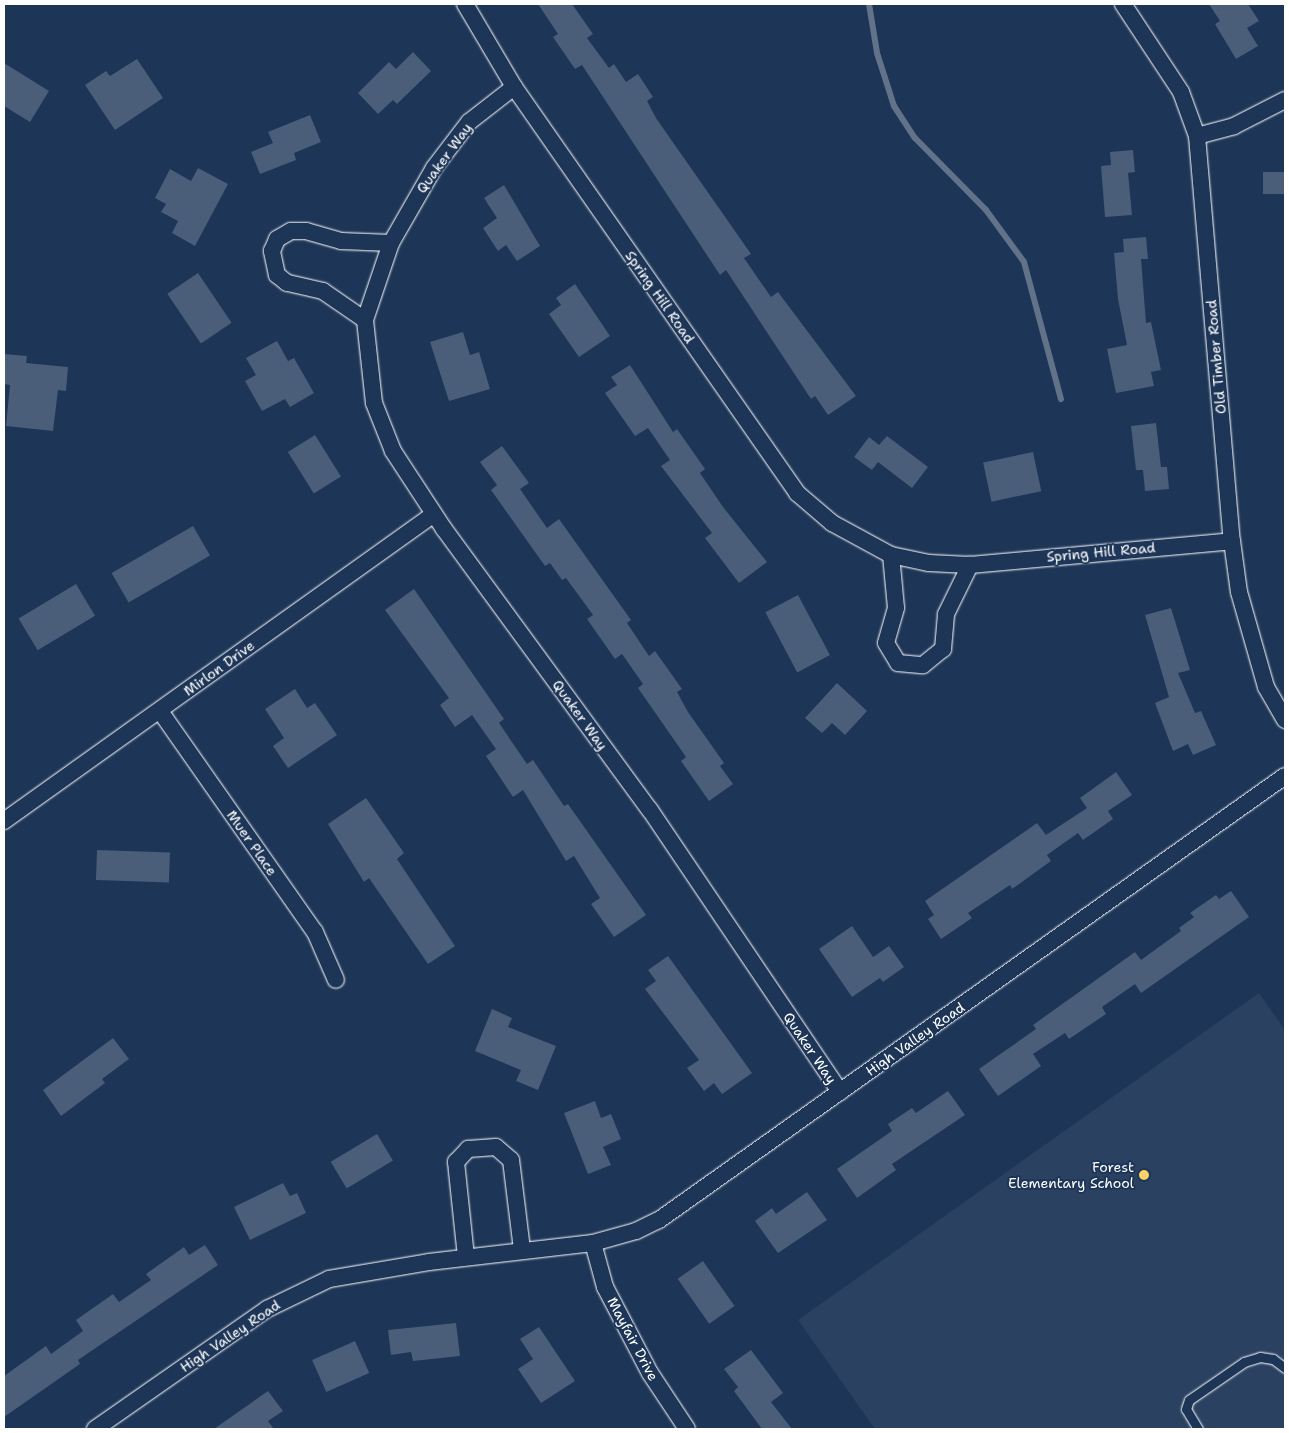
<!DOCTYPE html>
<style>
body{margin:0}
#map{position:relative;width:1289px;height:1433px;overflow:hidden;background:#1d3557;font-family:"Shantell Sans",sans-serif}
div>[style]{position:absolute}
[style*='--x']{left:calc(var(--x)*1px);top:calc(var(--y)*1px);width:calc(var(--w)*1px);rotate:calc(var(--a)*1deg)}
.built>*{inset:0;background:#2a4161}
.stream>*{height:6px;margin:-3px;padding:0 3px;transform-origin:3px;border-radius:3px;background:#617289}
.building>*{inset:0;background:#4a5d79;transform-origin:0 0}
.roads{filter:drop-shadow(0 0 1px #fff) drop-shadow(0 0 1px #fff)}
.service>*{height:9px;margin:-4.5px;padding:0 4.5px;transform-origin:4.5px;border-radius:4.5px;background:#1d3557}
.minor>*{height:16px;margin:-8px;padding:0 8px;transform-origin:8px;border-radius:8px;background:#1d3557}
.dots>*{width:14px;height:14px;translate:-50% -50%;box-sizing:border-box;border:2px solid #1d3557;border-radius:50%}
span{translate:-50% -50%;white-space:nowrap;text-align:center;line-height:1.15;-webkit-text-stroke:4px #1d3557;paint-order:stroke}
.street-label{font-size:14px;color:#fff}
.poi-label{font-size:14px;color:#fff}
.right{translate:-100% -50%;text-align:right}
.frame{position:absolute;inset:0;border:5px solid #fff;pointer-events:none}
</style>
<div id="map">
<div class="built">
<div style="clip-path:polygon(1259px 993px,1285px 1030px,1285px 1429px,875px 1429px,798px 1320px)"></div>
</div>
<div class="stream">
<div style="--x:869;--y:4;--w:50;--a:80.7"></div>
<div style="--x:877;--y:53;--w:56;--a:72.2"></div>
<div style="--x:894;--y:106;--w:38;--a:57"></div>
<div style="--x:915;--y:138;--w:101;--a:45.4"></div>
<div style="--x:986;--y:210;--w:64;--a:53.8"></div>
<div style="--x:1024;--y:262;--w:142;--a:74.9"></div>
</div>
<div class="building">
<div style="clip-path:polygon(538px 4px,572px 4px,593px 34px,587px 38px,609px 68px,614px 64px,626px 82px,638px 74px,653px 97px,647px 101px,656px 118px,751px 254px,744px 258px,771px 297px,778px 292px,856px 396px,828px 415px,815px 396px,811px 399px,726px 270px,720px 275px,582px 65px,575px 69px,553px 37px,558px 34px)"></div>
<div style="clip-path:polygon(1209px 4px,1248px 4px,1259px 21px,1247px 28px,1258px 46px,1236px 59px,1215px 24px,1220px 21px)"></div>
<div style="clip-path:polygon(413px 52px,431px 71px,397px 104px,393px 100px,378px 114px,358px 93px,389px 62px,396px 69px)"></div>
<div style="clip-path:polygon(137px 59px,163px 98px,115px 130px,85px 85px,106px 71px,110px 76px)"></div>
<div style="clip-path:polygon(4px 63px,49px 91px,30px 122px,4px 106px)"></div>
<div style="clip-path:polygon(310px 115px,321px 142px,294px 153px,296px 160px,260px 174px,251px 152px,273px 143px,268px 132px)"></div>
<div style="clip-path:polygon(1133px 150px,1135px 172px,1128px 173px,1132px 215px,1105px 217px,1101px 166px,1111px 165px,1110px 152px)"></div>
<div style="clip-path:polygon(198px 168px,228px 184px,195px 246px,172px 233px,178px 221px,161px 212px,166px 204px,155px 198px,170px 169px,191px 181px)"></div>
<div style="left:1285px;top:172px;width:22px;height:22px;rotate:90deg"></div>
<div style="clip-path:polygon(504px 185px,540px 246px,517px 261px,506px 245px,498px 251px,483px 228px,497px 218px,484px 198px)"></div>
<div style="clip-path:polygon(1146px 237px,1148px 259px,1141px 259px,1146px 323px,1151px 322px,1161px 370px,1151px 372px,1154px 386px,1116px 393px,1107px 349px,1127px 345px,1118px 299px,1114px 253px,1124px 252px,1123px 239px)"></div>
<div style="left:198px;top:273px;width:60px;height:37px;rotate:56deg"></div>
<div style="clip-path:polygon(575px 284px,610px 336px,579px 357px,549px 314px,561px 305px,556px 298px)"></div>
<div style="clip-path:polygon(463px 332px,470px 355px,479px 352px,490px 389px,449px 401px,430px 342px)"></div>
<div style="clip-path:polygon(277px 341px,288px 361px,294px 358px,314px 393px,290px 407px,285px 399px,262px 411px,245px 381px,256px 375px,246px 358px)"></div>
<div style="clip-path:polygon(4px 354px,27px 356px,26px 363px,68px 367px,66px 391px,58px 390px,53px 431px,6px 426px,10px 385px,4px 384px)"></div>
<div style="clip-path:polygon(630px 365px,673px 432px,677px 429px,705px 469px,700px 473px,723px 507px,767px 562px,739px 583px,705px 538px,712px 533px,661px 466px,670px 460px,648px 428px,635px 436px,605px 393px,617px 385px,611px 377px)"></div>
<div style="clip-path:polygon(1156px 423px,1161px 467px,1167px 467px,1169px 489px,1145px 491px,1143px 470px,1136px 470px,1131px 426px)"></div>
<div style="left:315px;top:435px;width:49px;height:32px;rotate:58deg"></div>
<div style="clip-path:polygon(887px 436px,928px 467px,912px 488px,878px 462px,872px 470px,854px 457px,869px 437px,879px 445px)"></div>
<div style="clip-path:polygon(502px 446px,529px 483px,520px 489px,547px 528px,559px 519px,631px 620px,627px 623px,649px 656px,655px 651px,682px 689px,677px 692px,688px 712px,724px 763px,720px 766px,733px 784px,709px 801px,681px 761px,686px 757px,638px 688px,643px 684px,622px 654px,615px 659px,587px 619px,593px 615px,566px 578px,562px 580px,550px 563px,545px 566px,491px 490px,497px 485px,480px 462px)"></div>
<div style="left:1033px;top:452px;width:40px;height:51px;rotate:78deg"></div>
<div style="left:193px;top:526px;width:34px;height:94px;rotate:60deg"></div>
<div style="left:76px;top:584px;width:37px;height:67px;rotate:59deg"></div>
<div style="clip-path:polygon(414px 589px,504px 719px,499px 723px,527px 764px,533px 760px,564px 806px,568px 804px,646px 915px,614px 937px,591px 904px,600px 898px,574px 856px,566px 861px,523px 790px,513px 797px,486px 756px,496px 749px,472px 715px,455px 727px,440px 705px,449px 698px,385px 610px)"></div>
<div style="left:798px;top:595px;width:68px;height:37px;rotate:62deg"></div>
<div style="clip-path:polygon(1171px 608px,1190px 670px,1178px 673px,1195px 713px,1201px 711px,1216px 745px,1193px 755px,1188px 744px,1173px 751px,1155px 703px,1169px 697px,1145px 615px)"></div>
<div style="clip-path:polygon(837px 683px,867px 711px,845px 735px,832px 723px,822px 733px,805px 718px)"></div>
<div style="clip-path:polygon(295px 689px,307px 708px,315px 703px,337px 735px,288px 768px,273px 746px,284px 738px,265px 709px)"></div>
<div style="clip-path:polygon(1116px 772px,1132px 795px,1108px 811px,1113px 819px,1083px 840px,1078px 833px,1047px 855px,1051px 861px,1012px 889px,1010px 885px,968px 913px,972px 918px,941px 939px,928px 919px,934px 915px,925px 901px,1037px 823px,1046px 835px,1087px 808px,1080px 798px)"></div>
<div style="clip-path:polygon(366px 798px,404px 853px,397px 859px,455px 946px,428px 964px,369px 878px,364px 882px,328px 824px)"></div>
<div style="left:97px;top:850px;width:73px;height:30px;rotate:2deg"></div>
<div style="clip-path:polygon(1231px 891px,1249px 917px,1141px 993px,1135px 984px,1102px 1007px,1106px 1014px,1069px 1039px,1065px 1033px,1033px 1054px,1041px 1066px,998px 1096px,979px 1069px,1036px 1029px,1033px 1025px,1135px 952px,1141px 960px,1181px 931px,1179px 928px,1194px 917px,1190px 913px,1216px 895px,1219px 899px)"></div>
<div style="clip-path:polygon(852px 926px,873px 957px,889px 946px,904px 967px,883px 982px,880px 978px,852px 997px,819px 949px)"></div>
<div style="clip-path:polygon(668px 956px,752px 1073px,722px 1094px,714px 1083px,704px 1091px,687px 1068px,699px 1060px,645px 989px,656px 981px,648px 970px)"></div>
<div style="clip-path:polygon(492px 1009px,512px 1018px,508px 1027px,556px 1046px,538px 1090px,516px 1081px,521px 1070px,475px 1051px)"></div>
<div style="clip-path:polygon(113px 1038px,129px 1059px,102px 1079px,105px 1083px,61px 1116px,43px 1090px)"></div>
<div style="clip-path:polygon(948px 1091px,965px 1115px,892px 1164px,896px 1170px,857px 1198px,837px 1169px,892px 1131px,888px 1124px,912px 1108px,916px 1113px)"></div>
<div style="clip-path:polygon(595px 1101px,601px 1118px,611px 1114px,621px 1139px,603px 1147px,611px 1165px,588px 1174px,564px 1113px)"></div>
<div style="left:377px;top:1134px;width:31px;height:54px;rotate:59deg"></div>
<div style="clip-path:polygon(283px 1183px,290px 1196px,297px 1193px,306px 1213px,250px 1240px,234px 1207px)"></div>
<div style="clip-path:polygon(807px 1192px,827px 1220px,778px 1253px,755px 1221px,772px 1208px,776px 1214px)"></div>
<div style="clip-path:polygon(205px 1245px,218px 1265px,78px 1360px,80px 1364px,4px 1417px,4px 1376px,46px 1346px,51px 1354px,83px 1331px,76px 1320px,113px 1294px,119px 1302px,151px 1280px,146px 1274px,184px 1247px,189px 1255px)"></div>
<div style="left:703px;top:1261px;width:55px;height:31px;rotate:55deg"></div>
<div style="clip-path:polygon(456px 1323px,460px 1356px,413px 1361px,411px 1352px,391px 1355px,388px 1330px)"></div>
<div style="clip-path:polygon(539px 1327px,575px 1381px,541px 1403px,518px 1369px,533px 1359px,520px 1339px)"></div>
<div style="left:355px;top:1341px;width:35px;height:47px;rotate:66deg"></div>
<div style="clip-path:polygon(751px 1350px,783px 1393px,771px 1402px,792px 1429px,762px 1429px,734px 1391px,738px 1387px,724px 1369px)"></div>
<div style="clip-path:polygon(268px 1391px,283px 1411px,268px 1421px,274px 1429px,214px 1429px)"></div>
</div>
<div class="roads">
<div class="service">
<div style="--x:1198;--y:1429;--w:23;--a:-121"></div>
<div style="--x:1186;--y:1409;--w:9;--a:-72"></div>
<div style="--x:1189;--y:1400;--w:67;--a:-34.6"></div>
<div style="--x:1244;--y:1362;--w:17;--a:-17"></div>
<div style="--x:1260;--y:1357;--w:13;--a:9"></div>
<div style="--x:1273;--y:1359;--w:15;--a:37"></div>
</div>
<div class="minor">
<div style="--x:465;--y:4;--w:96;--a:59.4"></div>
<div style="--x:514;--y:87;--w:495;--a:55.1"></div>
<div style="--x:797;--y:493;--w:46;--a:40.6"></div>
<div style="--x:832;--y:523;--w:67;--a:28.5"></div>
<div style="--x:891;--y:555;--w:39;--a:12"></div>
<div style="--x:929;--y:563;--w:41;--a:2.8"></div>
<div style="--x:970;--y:565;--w:263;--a:-5.2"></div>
<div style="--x:1123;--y:4;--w:105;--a:56.6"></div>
<div style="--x:1181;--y:92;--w:47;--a:70"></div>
<div style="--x:1197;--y:136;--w:407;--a:85.1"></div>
<div style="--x:1232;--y:541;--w:51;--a:82.2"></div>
<div style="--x:1239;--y:592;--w:99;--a:74.1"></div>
<div style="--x:1266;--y:687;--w:38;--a:60"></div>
<div style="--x:514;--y:87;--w:57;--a:142.1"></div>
<div style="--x:469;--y:122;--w:58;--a:127.3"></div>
<div style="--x:434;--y:168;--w:86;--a:119.8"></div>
<div style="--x:391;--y:243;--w:81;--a:108.7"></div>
<div style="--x:365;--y:320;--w:83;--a:83.8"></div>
<div style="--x:374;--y:403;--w:52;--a:68.4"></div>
<div style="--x:393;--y:451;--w:93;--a:56.8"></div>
<div style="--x:444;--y:529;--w:348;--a:53.8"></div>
<div style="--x:650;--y:810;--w:340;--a:56"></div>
<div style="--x:1197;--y:136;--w:38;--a:-15"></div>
<div style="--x:1234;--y:126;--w:57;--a:-27"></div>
<div style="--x:365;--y:320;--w:51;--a:-145.4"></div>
<div style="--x:323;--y:291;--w:37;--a:-167"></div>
<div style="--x:287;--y:283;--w:13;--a:-141"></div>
<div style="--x:277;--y:275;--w:25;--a:-102"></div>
<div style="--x:272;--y:251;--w:13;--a:-67"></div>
<div style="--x:277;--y:239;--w:16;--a:-30"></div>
<div style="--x:291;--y:231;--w:15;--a:0"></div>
<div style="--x:306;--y:231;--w:36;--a:16"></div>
<div style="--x:341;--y:241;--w:50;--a:2.3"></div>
<div style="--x:891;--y:555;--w:53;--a:84.6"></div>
<div style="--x:896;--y:608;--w:36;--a:106"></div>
<div style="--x:886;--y:643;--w:23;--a:59"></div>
<div style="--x:898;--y:663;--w:25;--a:5"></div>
<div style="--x:923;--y:665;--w:26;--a:-39"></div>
<div style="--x:943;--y:649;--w:35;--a:-85"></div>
<div style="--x:946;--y:614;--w:55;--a:-63.9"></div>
<div style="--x:160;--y:711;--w:270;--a:55"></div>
<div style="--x:315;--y:932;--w:52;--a:66.4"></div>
<div style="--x:4;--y:821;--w:528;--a:-35.53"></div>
<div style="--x:593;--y:1243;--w:46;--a:74.7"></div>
<div style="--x:605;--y:1287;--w:97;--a:62.4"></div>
<div style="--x:650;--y:1373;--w:67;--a:56.5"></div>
<div style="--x:466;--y:1257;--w:96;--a:-96"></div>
<div style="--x:456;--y:1162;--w:18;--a:-47"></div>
<div style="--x:468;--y:1149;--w:28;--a:-4"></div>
<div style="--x:496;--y:1147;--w:20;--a:41"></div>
<div style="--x:511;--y:1160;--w:91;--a:83"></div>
<div style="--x:95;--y:1429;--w:210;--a:-34.9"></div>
<div style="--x:267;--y:1309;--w:69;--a:-25.8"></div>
<div style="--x:329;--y:1279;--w:101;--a:-9.6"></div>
<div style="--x:429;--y:1262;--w:165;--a:-6.6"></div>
<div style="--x:593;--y:1243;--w:45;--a:-15.6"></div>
<div style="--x:636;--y:1231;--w:25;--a:-26"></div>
<div style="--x:659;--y:1220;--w:767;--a:-35.35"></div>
</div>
</div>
<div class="dots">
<div style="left:1144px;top:1175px;background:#ffd166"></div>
</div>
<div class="street-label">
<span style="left:444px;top:158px;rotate:-54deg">Quaker Way</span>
<span style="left:660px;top:297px;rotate:55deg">Spring Hill Road</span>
<span style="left:1216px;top:357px;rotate:-95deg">Old Timber Road</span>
<span style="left:1101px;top:552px;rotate:-5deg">Spring Hill Road</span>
<span style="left:219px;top:668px;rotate:-36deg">Mirlon Drive</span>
<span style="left:580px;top:715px;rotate:54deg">Quaker Way</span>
<span style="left:252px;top:843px;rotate:55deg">Muer Place</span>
<span style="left:915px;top:1039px;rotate:-35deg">High Valley Road</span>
<span style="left:810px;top:1048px;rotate:56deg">Quaker Way</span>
<span style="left:230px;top:1336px;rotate:-34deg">High Valley Road</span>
<span style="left:633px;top:1339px;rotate:62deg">Mayfair Drive</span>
</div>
<div class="poi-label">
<span class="right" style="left:1134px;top:1175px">Forest<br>Elementary School</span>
</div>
<div class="frame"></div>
</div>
